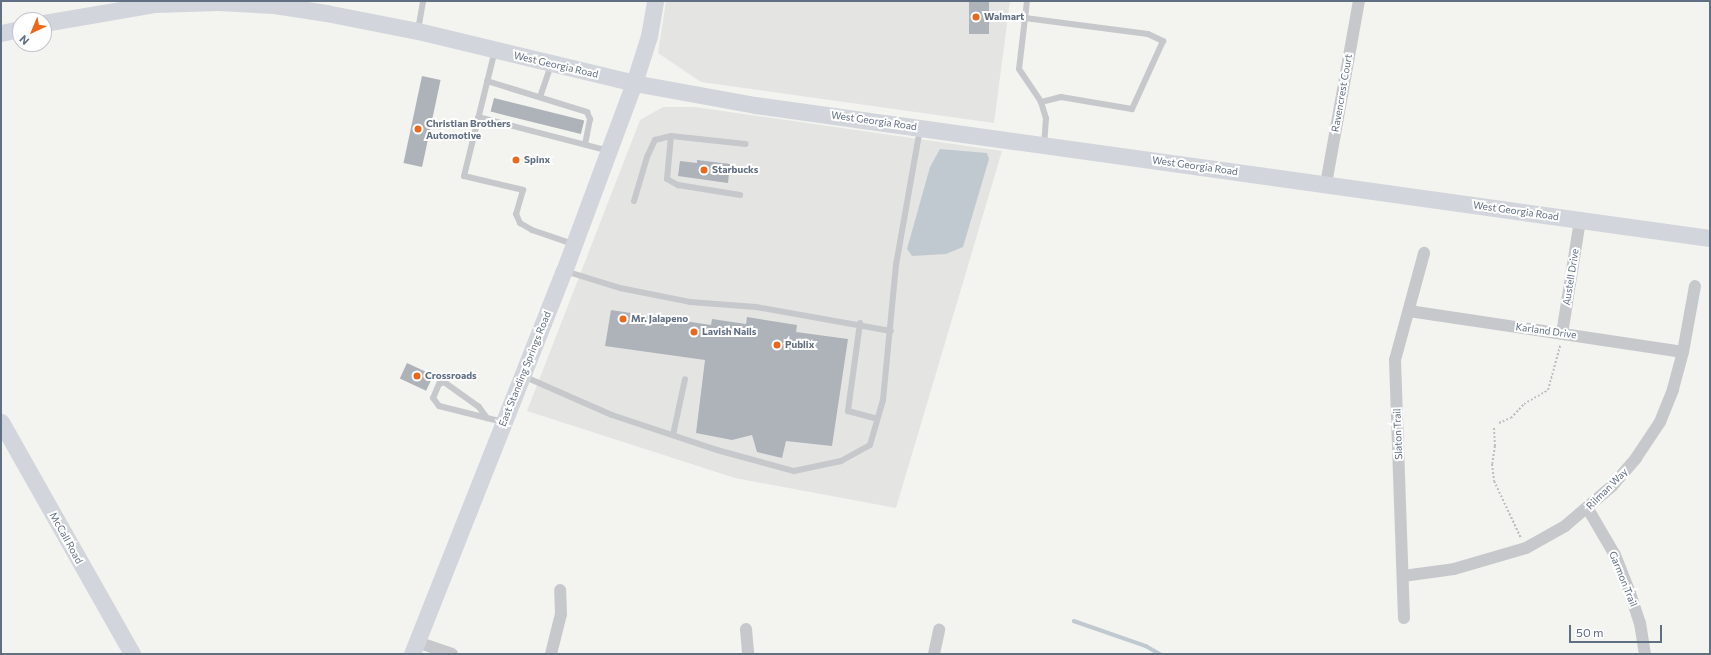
<!DOCTYPE html>
<style>
body{margin:0}
#map{position:relative;width:1711px;height:655px;overflow:hidden;background:#f3f4ef;font-family:Commissioner,sans-serif}
div>[style]{position:absolute}
[style*='--x']{left:calc(var(--x)*1px);top:calc(var(--y)*1px);width:calc(var(--w)*1px);rotate:calc(var(--a)*1deg)}
.built>*{inset:0;background:#e4e4e3}
.water>*{inset:0;background:#c1c9d0}
.stream>*{height:3.5px;margin:-1.75px;padding:0 1.75px;transform-origin:1.75px;border-radius:1.75px;background:#c1c9d0}
.building>*{inset:0;background:#aeb3ba;transform-origin:0 0}
.path>*{height:2px;margin-top:-1px;transform-origin:0;background:repeating-linear-gradient(90deg,#bdbec0 0 2px,transparent 0 4px)}
.lane>*{height:6px;margin:-3px;padding:0 3px;transform-origin:3px;border-radius:3px;background:#c6c8cc}
.street>*{height:12px;margin:-6px;padding:0 6px;transform-origin:6px;border-radius:6px;background:#c6c8cc}
.secondary>*{height:17px;margin:-8.5px;padding:0 8.5px;transform-origin:8.5px;border-radius:8.5px;background:#d2d6dc}
.dots>*{width:11px;height:11px;translate:-50% -50%;box-sizing:border-box;border:2px solid #fff;border-radius:50%}
span{translate:-50% -50%;white-space:nowrap;text-align:center;line-height:1.15;-webkit-text-stroke:4px #fff;paint-order:stroke}
.poi-label{font-size:10px;color:#616f82;font-weight:700}
.left{translate:0 -50%;text-align:left}
.street-label{font-size:10px;color:#616f82}
.frame{position:absolute;inset:0;border:2px solid #616f82;pointer-events:none}
.north{position:absolute;left:12px;top:12px;width:40px;height:40px;box-sizing:border-box;background:#fff;border:1px solid #c0c5cd;border-radius:50%;rotate:224deg;font-size:11px;font-weight:700;line-height:16px;text-align:center;color:#616f82}
.north::after{content:'';display:block;margin:auto;width:14px;height:18px;background:#eb6719;clip-path:polygon(50% 0,100% 100%,50% 72%,0 100%)}
.scale{position:absolute;left:1569px;top:625px;width:93px;height:18px;box-sizing:border-box;border:2px solid #616f82;border-top:0;padding-left:5px;font-size:12px;line-height:14px;white-space:nowrap;color:#616f82;-webkit-text-stroke:3px #fff;paint-order:stroke}
</style>
<div id="map">
<div class="built">
<div style="clip-path:polygon(666px 1px,1010px 1px,994px 123px,701px 82px,658px 53px)"></div>
<div style="clip-path:polygon(663px 107px,695px 107px,1002px 151px,896px 508px,735px 478px,527px 411px,640px 120px)"></div>
</div>
<div class="water">
<div style="clip-path:polygon(940px 149px,987px 153px,989px 159px,963px 247px,946px 254px,912px 256px,907px 249px,930px 167px)"></div>
</div>
<div class="stream">
<div style="--x:1074;--y:621;--w:76;--a:19.1"></div>
<div style="--x:1146;--y:646;--w:16;--a:30"></div>
</div>
<div class="building">
<div style="left:969px;top:1px;width:20px;height:33px"></div>
<div style="left:422px;top:76px;width:19px;height:89px;rotate:12deg"></div>
<div style="left:494px;top:98px;width:93px;height:14px;rotate:14deg"></div>
<div style="clip-path:polygon(697px 160px,730px 164px,728px 183px,678px 176px,680px 161px,697px 163px)"></div>
<div style="clip-path:polygon(611px 310px,711px 325px,712px 319px,746px 324px,747px 317px,797px 325px,796px 332px,848px 339px,832px 446px,786px 441px,782px 458px,757px 452px,752px 435px,732px 440px,696px 433px,705px 360px,605px 346px)"></div>
<div style="left:407px;top:363px;width:29px;height:17px;rotate:25deg"></div>
</div>
<div class="path">
<div style="--x:1499;--y:423;--w:13;--a:-23"></div>
<div style="--x:1511;--y:418;--w:19;--a:-47"></div>
<div style="--x:1524;--y:404;--w:28;--a:-30"></div>
<div style="--x:1548;--y:390;--w:46;--a:-74.7"></div>
<div style="--x:1494;--y:428;--w:18;--a:87"></div>
<div style="--x:1495;--y:446;--w:18;--a:99"></div>
<div style="--x:1492;--y:464;--w:17;--a:83"></div>
<div style="--x:1494;--y:481;--w:63;--a:64.7"></div>
</div>
<div class="lane">
<div style="--x:1027;--y:1;--w:68;--a:96.7"></div>
<div style="--x:1019;--y:69;--w:40;--a:56"></div>
<div style="--x:1041;--y:102;--w:17;--a:73"></div>
<div style="--x:1046;--y:118;--w:27;--a:94"></div>
<div style="--x:1025;--y:18;--w:124;--a:7.4"></div>
<div style="--x:1148;--y:34;--w:17;--a:25"></div>
<div style="--x:1163;--y:41;--w:75;--a:114.5"></div>
<div style="--x:1132;--y:109;--w:72;--a:-170.4"></div>
<div style="--x:1061;--y:97;--w:21;--a:166"></div>
<div style="--x:418;--y:30;--w:29;--a:-80"></div>
<div style="--x:495;--y:50;--w:130;--a:103.8"></div>
<div style="--x:464;--y:176;--w:61;--a:13.3"></div>
<div style="--x:523;--y:190;--w:25;--a:106"></div>
<div style="--x:516;--y:214;--w:10;--a:66"></div>
<div style="--x:520;--y:223;--w:14;--a:30"></div>
<div style="--x:532;--y:230;--w:43;--a:18.9"></div>
<div style="--x:487;--y:81;--w:105;--a:17.2"></div>
<div style="--x:587;--y:112;--w:8;--a:67"></div>
<div style="--x:590;--y:119;--w:26;--a:101"></div>
<div style="--x:540;--y:97;--w:34;--a:-71"></div>
<div style="--x:478;--y:117;--w:135;--a:14.5"></div>
<div style="--x:671;--y:136;--w:43;--a:95.3"></div>
<div style="--x:667;--y:179;--w:13;--a:29"></div>
<div style="--x:678;--y:185;--w:63;--a:9.2"></div>
<div style="--x:634;--y:201;--w:46;--a:-73.5"></div>
<div style="--x:647;--y:157;--w:19;--a:-65"></div>
<div style="--x:655;--y:140;--w:16;--a:-14"></div>
<div style="--x:671;--y:136;--w:75;--a:6.1"></div>
<div style="--x:565;--y:271;--w:58;--a:17.2"></div>
<div style="--x:620;--y:288;--w:71;--a:11.3"></div>
<div style="--x:690;--y:302;--w:66;--a:4.3"></div>
<div style="--x:756;--y:307;--w:137;--a:10.1"></div>
<div style="--x:860;--y:323;--w:89;--a:97.8"></div>
<div style="--x:848;--y:411;--w:30;--a:15"></div>
<div style="--x:523;--y:376;--w:97;--a:23.7"></div>
<div style="--x:612;--y:415;--w:111;--a:18.4"></div>
<div style="--x:717;--y:450;--w:80;--a:15.3"></div>
<div style="--x:794;--y:471;--w:48;--a:-12"></div>
<div style="--x:841;--y:461;--w:33;--a:-29"></div>
<div style="--x:870;--y:445;--w:47;--a:-73.9"></div>
<div style="--x:883;--y:400;--w:136;--a:-84.5"></div>
<div style="--x:896;--y:265;--w:138;--a:-80"></div>
<div style="--x:487;--y:418;--w:14;--a:-126"></div>
<div style="--x:479;--y:407;--w:43;--a:-144.5"></div>
<div style="--x:444;--y:382;--w:5;--a:158"></div>
<div style="--x:439;--y:384;--w:15;--a:113"></div>
<div style="--x:433;--y:398;--w:10;--a:53"></div>
<div style="--x:439;--y:406;--w:66;--a:14"></div>
<div style="--x:673;--y:435;--w:57;--a:-77.9"></div>
</div>
<div class="street">
<div style="--x:1326;--y:184;--w:186;--a:-79.8"></div>
<div style="--x:1409;--y:311;--w:277;--a:8.5"></div>
<div style="--x:1562;--y:334;--w:115;--a:-81"></div>
<div style="--x:1588;--y:509;--w:53;--a:59.6"></div>
<div style="--x:1615;--y:555;--w:41;--a:68.5"></div>
<div style="--x:1630;--y:593;--w:32;--a:72"></div>
<div style="--x:1640;--y:623;--w:31;--a:81"></div>
<div style="--x:1403;--y:576;--w:51;--a:-7.8"></div>
<div style="--x:1454;--y:569;--w:75;--a:-16.3"></div>
<div style="--x:1526;--y:548;--w:45;--a:-29.4"></div>
<div style="--x:1565;--y:526;--w:62;--a:-40.4"></div>
<div style="--x:1612;--y:486;--w:37;--a:-49"></div>
<div style="--x:1636;--y:458;--w:43;--a:-56.3"></div>
<div style="--x:1660;--y:422;--w:35;--a:-68"></div>
<div style="--x:1673;--y:389;--w:38;--a:-75"></div>
<div style="--x:1683;--y:352;--w:67;--a:-79.7"></div>
<div style="--x:1404;--y:618;--w:258;--a:-92"></div>
<div style="--x:1395;--y:360;--w:111;--a:-74.8"></div>
<div style="--x:746;--y:629;--w:25;--a:85"></div>
<div style="--x:417;--y:642;--w:37;--a:19"></div>
<div style="--x:551;--y:654;--w:41;--a:-76"></div>
<div style="--x:561;--y:614;--w:24;--a:-92"></div>
<div style="--x:934;--y:654;--w:25;--a:-78"></div>
</div>
<div class="secondary">
<div style="--x:44;--y:23;--w:113;--a:-9.7"></div>
<div style="--x:155;--y:4;--w:63;--a:-1.8"></div>
<div style="--x:218;--y:2;--w:56;--a:3.1"></div>
<div style="--x:274;--y:5;--w:53;--a:8.7"></div>
<div style="--x:326;--y:13;--w:94;--a:11.1"></div>
<div style="--x:418;--y:31;--w:222;--a:13.5"></div>
<div style="--x:634;--y:83;--w:123;--a:10.3"></div>
<div style="--x:755;--y:105;--w:964;--a:7.93"></div>
<div style="--x:1;--y:33;--w:19;--a:-12"></div>
<div style="--x:1;--y:422;--w:266;--a:60.5"></div>
<div style="--x:412;--y:654;--w:412;--a:-68.4"></div>
<div style="--x:564;--y:271;--w:201;--a:-69.6"></div>
<div style="--x:634;--y:83;--w:49;--a:-72.3"></div>
<div style="--x:649;--y:36;--w:36;--a:-80"></div>
</div>
<div class="dots">
<div style="left:976px;top:17px;background:#eb6719"></div>
<div style="left:418px;top:129px;background:#eb6719"></div>
<div style="left:516px;top:160px;background:#eb6719"></div>
<div style="left:704px;top:170px;background:#eb6719"></div>
<div style="left:623px;top:319px;background:#eb6719"></div>
<div style="left:694px;top:332px;background:#eb6719"></div>
<div style="left:777px;top:345px;background:#eb6719"></div>
<div style="left:417px;top:376px;background:#eb6719"></div>
</div>
<div class="poi-label">
<span class="left" style="left:984px;top:17px">Walmart</span>
<span class="left" style="left:426px;top:129px">Christian Brothers<br>Automotive</span>
<span class="left" style="left:524px;top:160px">Spinx</span>
<span class="left" style="left:712px;top:170px">Starbucks</span>
<span class="left" style="left:631px;top:319px">Mr. Jalapeno</span>
<span class="left" style="left:702px;top:332px">Lavish Nails</span>
<span class="left" style="left:785px;top:345px">Publix</span>
<span class="left" style="left:425px;top:376px">Crossroads</span>
</div>
<div class="street-label">
<span style="left:556px;top:65px;rotate:13deg">West Georgia Road</span>
<span style="left:1342px;top:93px;rotate:-80deg">Ravencrest Court</span>
<span style="left:874px;top:121px;rotate:8deg">West Georgia Road</span>
<span style="left:1195px;top:166px;rotate:8deg">West Georgia Road</span>
<span style="left:1516px;top:211px;rotate:8deg">West Georgia Road</span>
<span style="left:1571px;top:277px;rotate:-81deg">Austell Drive</span>
<span style="left:1546px;top:331px;rotate:8deg">Karland Drive</span>
<span style="left:525px;top:369px;rotate:-68deg">East Standing Springs Road</span>
<span style="left:1398px;top:434px;rotate:-92deg">Slaton Trail</span>
<span style="left:1607px;top:489px;rotate:-45deg">Rilman Way</span>
<span style="left:66px;top:538px;rotate:61deg">McCall Road</span>
<span style="left:1623px;top:579px;rotate:68deg">Garmon Trail</span>
</div>
<div class="frame"></div>
<div class="north">N</div>
<div class="scale">50 m</div>
</div>
